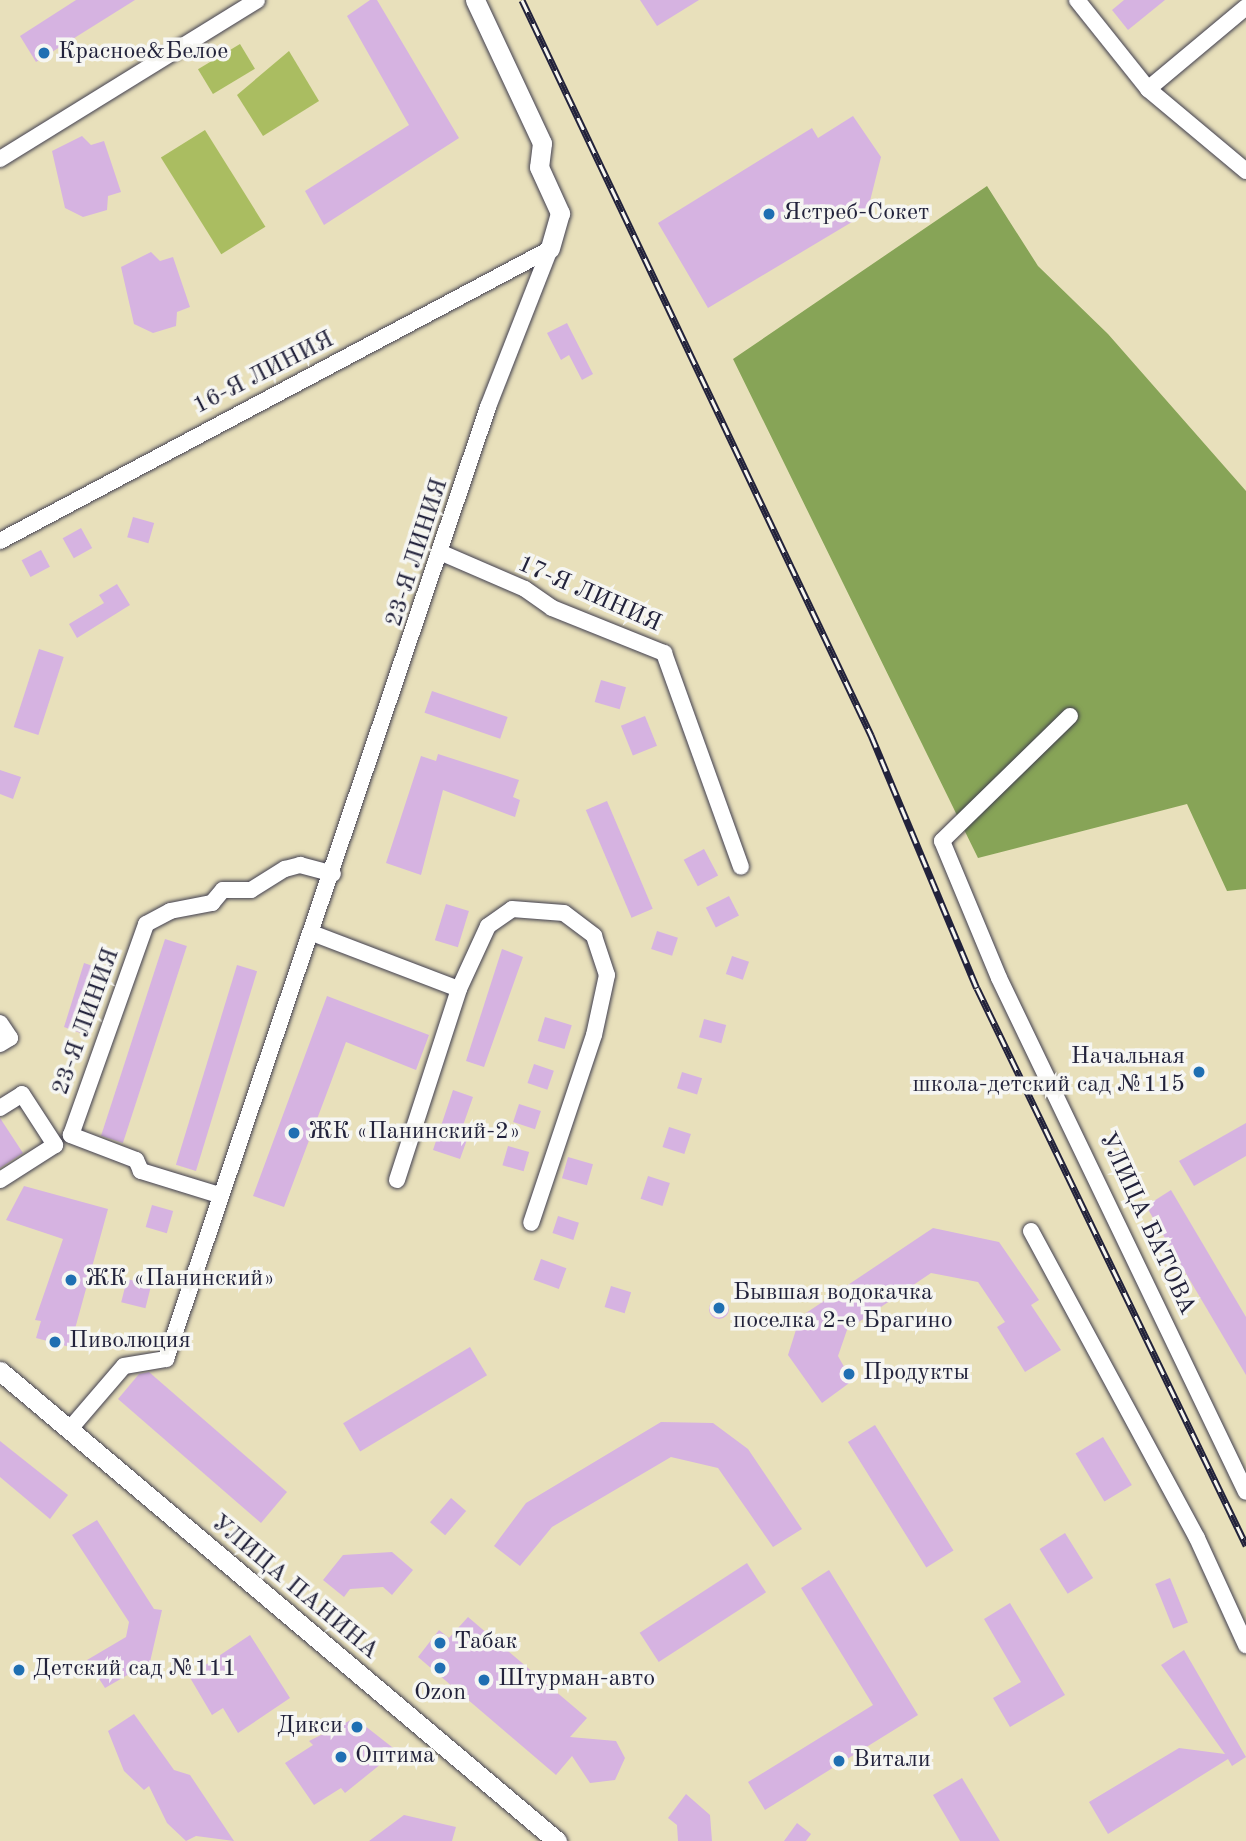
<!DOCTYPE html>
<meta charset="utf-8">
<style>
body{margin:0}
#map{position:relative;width:1246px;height:1841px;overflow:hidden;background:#e8e0bb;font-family:"Old Standard TT",serif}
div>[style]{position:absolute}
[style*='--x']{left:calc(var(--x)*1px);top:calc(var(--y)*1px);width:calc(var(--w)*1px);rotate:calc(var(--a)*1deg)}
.green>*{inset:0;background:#aabd61;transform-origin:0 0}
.forest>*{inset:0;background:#87a457}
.building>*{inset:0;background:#d6b3e1;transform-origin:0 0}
.round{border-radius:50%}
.roads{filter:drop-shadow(0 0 2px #403e4e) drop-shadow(0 0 2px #403e4e)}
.minor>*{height:16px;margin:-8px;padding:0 8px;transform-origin:8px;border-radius:8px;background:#fff}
.tertiary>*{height:19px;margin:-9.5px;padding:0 9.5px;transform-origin:9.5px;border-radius:9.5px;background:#fff}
.rail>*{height:7px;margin-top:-3.5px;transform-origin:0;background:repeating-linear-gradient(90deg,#f6f6f2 0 13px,#22223b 0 26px);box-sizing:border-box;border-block:2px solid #22223b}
.dots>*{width:19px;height:19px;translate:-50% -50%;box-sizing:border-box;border:4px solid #f6f6f2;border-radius:50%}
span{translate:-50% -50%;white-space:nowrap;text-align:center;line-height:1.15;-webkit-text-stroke:7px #f6f6f2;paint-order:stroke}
.poi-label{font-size:24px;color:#22223b}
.left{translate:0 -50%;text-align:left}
.right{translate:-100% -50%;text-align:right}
.street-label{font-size:24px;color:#22223b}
</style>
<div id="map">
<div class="green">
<div style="left:240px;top:44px;width:29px;height:49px;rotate:59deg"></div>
<div style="clip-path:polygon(289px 51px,319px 101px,263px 136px,237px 95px)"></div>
<div style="left:205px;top:130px;width:114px;height:52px;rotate:58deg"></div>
</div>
<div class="forest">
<div style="clip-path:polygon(987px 186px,1038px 266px,1108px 334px,1246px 491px,1246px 889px,1227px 891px,1187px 804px,978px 858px,733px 359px)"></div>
</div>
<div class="building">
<div style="clip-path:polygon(76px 0,135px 0,36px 62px,20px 36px)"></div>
<div style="clip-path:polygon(370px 0,377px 0,459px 138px,324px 225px,305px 191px,409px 125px,347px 16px)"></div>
<div style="clip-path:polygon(640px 0,699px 0,657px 26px)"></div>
<div style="clip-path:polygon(1124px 0,1165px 0,1128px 30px,1112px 10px)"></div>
<div style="clip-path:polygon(853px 116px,881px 157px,867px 213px,708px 308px,658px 223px,812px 128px,818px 138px)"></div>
<div style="clip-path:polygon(82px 136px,91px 145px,104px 141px,121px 192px,108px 196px,107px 210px,83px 217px,65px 208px,52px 151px)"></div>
<div style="clip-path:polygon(151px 252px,160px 261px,173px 257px,190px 307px,177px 312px,176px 326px,153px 333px,134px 324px,121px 267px)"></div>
<div style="clip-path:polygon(567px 323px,593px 374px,582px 380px,569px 355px,561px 360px,547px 333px)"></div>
<div style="left:133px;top:517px;width:22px;height:21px;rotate:16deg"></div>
<div style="left:81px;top:528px;width:23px;height:21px;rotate:61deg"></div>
<div style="left:41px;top:550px;width:19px;height:22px;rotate:62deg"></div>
<div style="clip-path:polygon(117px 584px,130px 605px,77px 638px,69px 624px,104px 603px,99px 595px)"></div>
<div style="left:39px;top:649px;width:26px;height:82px;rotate:18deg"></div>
<div style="left:601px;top:680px;width:26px;height:23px;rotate:16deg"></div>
<div style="left:432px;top:691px;width:80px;height:23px;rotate:19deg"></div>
<div style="left:645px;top:716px;width:32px;height:26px;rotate:68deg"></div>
<div style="clip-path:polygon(438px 754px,519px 780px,513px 797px,520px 800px,515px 817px,443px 790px,421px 875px,386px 863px,421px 756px,436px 761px)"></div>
<div style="clip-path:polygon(0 770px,21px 777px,13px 799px,0 794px)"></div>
<div style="left:607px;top:801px;width:117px;height:23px;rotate:67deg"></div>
<div style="left:704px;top:849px;width:30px;height:23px;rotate:62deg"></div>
<div style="left:729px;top:896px;width:22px;height:26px;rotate:63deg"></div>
<div style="left:446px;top:904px;width:24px;height:38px;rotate:17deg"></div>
<div style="left:657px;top:931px;width:22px;height:19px;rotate:18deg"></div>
<div style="left:165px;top:939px;width:23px;height:207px;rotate:18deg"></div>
<div style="clip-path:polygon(502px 949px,523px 957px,484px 1067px,466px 1061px)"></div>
<div style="left:732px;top:956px;width:18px;height:19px;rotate:19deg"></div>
<div style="clip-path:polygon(84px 963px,108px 971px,83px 1034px,64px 1027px)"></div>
<div style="left:237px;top:965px;width:21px;height:209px;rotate:17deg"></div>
<div style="clip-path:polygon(327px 996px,429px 1035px,416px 1070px,346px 1042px,284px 1207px,253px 1196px)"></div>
<div style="left:545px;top:1017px;width:28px;height:25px;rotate:17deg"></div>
<div style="left:704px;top:1019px;width:23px;height:19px;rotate:15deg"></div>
<div style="left:534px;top:1064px;width:21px;height:20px;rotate:19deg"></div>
<div style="left:682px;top:1072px;width:21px;height:17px;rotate:17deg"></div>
<div style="clip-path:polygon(453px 1090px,473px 1097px,460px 1134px,468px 1137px,460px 1159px,433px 1150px)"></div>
<div style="left:519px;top:1104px;width:23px;height:19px;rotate:18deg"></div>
<div style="clip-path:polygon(0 1118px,23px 1153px,0 1168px)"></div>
<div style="clip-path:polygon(1246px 1123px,1246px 1156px,1194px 1186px,1179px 1161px)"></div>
<div style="left:669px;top:1127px;width:23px;height:21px;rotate:18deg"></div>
<div style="left:508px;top:1146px;width:22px;height:20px;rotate:16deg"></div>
<div style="left:568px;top:1157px;width:26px;height:22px;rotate:16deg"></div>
<div style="left:648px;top:1176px;width:23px;height:24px;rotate:18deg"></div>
<div style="clip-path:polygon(24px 1186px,108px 1209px,70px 1347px,36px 1338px,41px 1321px,35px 1320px,63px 1239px,6px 1220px)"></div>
<div style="clip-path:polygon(1171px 1190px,1246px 1317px,1246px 1375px,1146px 1206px)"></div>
<div style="left:152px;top:1205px;width:22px;height:23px;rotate:16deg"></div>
<div style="left:558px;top:1216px;width:22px;height:18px;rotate:18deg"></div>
<div style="clip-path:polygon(933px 1228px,999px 1242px,1039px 1300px,1031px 1305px,1061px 1350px,1025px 1372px,997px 1327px,1005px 1322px,978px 1282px,931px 1273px,847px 1330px,838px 1356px,852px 1381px,822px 1403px,788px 1355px,800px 1317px)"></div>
<div style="left:541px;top:1259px;width:27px;height:22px;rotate:20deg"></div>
<div style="left:127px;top:1279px;width:25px;height:24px;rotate:14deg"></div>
<div style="left:611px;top:1286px;width:21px;height:22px;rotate:17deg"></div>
<div class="round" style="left:709px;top:1299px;width:20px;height:20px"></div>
<div style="left:470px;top:1347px;width:33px;height:148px;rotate:59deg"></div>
<div style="clip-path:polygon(149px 1372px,287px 1492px,261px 1523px,118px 1399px,139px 1374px)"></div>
<div style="clip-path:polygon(661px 1422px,713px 1423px,748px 1449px,802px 1529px,773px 1547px,718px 1468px,671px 1457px,552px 1527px,520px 1566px,494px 1546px,526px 1503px)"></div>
<div style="left:875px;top:1425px;width:148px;height:32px;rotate:58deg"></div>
<div style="left:1103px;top:1437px;width:56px;height:32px;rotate:59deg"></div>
<div style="clip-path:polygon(0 1441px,68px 1495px,50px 1519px,0 1477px)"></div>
<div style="left:451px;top:1498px;width:20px;height:32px;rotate:41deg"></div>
<div style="clip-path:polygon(97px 1520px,154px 1609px,162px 1610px,150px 1662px,105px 1688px,87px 1660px,126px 1637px,129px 1622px,72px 1535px)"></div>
<div style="left:1065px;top:1533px;width:53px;height:30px;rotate:58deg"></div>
<div style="clip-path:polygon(392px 1552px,413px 1570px,392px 1595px,383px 1587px,350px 1589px,344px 1597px,323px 1580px,343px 1555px)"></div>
<div style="left:747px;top:1563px;width:35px;height:128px;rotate:57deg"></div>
<div style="clip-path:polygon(829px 1570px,918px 1715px,765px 1810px,748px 1782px,873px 1705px,801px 1588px)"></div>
<div style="left:1170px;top:1578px;width:48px;height:16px;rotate:68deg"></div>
<div style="clip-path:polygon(1010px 1603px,1065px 1695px,1010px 1727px,993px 1698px,1021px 1682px,984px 1619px)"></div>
<div style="clip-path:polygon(468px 1617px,587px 1718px,570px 1737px,616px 1741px,625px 1758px,615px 1780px,590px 1783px,572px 1756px,556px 1775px,418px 1657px,439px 1630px,449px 1638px)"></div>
<div style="clip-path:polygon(250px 1635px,290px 1698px,238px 1733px,223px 1708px,212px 1715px,189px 1676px)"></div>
<div style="clip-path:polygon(1184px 1650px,1246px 1757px,1232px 1766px,1228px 1759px,1108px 1834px,1089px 1802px,1179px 1748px,1225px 1754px,1161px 1665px)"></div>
<div style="clip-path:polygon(134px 1714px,174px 1770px,190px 1775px,234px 1841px,196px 1836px,186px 1841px,167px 1823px,149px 1786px,144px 1790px,124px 1771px,108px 1731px)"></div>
<div style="clip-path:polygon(355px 1718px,397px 1751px,345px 1793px,341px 1788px,314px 1805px,285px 1763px,313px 1745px,309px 1741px)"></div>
<div style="clip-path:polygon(962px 1778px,1000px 1841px,960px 1841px,933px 1795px)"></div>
<div style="clip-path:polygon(686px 1794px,710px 1815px,712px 1841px,678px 1841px,677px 1825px,668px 1818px)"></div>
<div style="clip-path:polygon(404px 1815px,456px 1827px,452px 1841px,369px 1841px)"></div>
<div style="clip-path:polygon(797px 1823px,811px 1834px,806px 1841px,784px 1841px)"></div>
</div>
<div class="roads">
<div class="minor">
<div style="--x:1077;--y:0;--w:114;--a:51.4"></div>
<div style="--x:1148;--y:89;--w:128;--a:39.9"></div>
<div style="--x:1148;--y:89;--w:128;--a:-39.9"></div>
<div style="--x:0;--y:159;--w:302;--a:-31.7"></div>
<div style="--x:0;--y:541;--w:623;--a:-27.96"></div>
<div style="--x:442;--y:553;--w:90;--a:23.4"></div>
<div style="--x:525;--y:589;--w:33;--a:35"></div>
<div style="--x:552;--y:608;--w:121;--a:21.9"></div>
<div style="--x:664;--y:653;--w:227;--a:70.2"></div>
<div style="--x:1070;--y:716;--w:179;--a:135.7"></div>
<div style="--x:942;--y:841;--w:148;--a:67.4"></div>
<div style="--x:999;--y:978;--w:570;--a:64.33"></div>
<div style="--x:312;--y:933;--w:157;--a:20.9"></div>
<div style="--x:0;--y:1023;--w:18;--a:56"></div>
<div style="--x:10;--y:1038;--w:12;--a:149"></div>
<div style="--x:0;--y:1108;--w:26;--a:-32"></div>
<div style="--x:22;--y:1094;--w:61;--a:57.1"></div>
<div style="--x:55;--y:1145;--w:65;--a:147.5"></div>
<div style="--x:397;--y:1180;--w:201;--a:-72"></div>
<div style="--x:459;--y:989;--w:69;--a:-65.3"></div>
<div style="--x:488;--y:926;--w:29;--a:-35"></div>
<div style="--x:512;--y:909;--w:52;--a:4.4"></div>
<div style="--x:564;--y:913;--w:38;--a:37"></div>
<div style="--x:594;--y:936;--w:41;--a:71.6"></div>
<div style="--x:607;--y:975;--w:61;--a:102.2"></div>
<div style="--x:594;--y:1035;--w:198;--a:108.5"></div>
<div style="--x:219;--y:1195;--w:82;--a:-162.9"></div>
<div style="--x:141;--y:1171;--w:12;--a:-114"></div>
<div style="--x:136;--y:1160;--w:70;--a:-159"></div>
<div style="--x:71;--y:1135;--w:224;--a:-70.4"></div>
<div style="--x:146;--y:924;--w:27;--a:-28"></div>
<div style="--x:170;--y:911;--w:43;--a:-10.8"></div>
<div style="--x:212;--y:903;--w:17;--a:-50"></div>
<div style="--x:223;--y:890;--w:28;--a:0"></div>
<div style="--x:251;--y:890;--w:40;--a:-32"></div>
<div style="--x:285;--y:869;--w:16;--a:-15"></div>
<div style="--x:300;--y:865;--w:34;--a:15"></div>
<div style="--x:1031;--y:1231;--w:349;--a:61.6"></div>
<div style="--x:1197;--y:1538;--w:118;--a:65.4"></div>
<div style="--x:69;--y:1430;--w:84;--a:-49.3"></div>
<div style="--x:124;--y:1366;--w:43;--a:-9.5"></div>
<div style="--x:166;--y:1359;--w:1005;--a:-71.31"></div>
<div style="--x:488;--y:407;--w:170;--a:-68.6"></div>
</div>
<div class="tertiary">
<div style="--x:475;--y:0;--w:158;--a:64.9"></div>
<div style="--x:542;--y:143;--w:24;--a:97"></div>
<div style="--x:539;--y:167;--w:51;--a:65.5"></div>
<div style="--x:560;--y:213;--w:37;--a:106"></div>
<div style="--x:0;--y:1371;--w:729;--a:40.16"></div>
</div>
</div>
<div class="rail">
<div style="--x:522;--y:0;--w:814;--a:64.6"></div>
<div style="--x:871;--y:735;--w:274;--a:67.3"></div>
<div style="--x:977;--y:988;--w:619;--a:64.22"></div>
</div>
<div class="dots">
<div style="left:44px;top:53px;background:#1f6fb2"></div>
<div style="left:769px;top:214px;background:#1f6fb2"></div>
<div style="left:1199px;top:1072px;background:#1f6fb2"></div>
<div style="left:294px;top:1133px;background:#1f6fb2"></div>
<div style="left:71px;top:1280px;background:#1f6fb2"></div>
<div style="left:719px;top:1308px;background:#1f6fb2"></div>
<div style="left:55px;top:1342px;background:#1f6fb2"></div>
<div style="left:849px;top:1374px;background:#1f6fb2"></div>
<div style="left:440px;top:1643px;background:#1f6fb2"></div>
<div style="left:440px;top:1668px;background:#1f6fb2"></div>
<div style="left:19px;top:1670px;background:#1f6fb2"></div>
<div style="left:484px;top:1680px;background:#1f6fb2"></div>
<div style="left:357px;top:1727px;background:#1f6fb2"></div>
<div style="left:341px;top:1757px;background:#1f6fb2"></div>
<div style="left:839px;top:1761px;background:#1f6fb2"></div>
</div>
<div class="poi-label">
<span class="left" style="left:58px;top:53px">Красное&amp;Белое</span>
<span class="left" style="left:783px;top:214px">Ястреб-Сокет</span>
<span class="right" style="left:1185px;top:1072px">Начальная<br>школа-детский сад №115</span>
<span class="left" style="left:308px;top:1133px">ЖК «Панинский-2»</span>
<span class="left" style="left:85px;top:1280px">ЖК «Панинский»</span>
<span class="left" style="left:733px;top:1308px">Бывшая водокачка<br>поселка 2-е Брагино</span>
<span class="left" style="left:69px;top:1342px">Пиволюция</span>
<span class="left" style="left:863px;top:1374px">Продукты</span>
<span class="left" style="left:454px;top:1643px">Табак</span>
<span class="left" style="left:33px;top:1670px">Детский сад №111</span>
<span class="left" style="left:498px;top:1680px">Штурман-авто</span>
<span style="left:440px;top:1694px">Ozon</span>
<span class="right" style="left:343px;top:1727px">Дикси</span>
<span class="left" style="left:355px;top:1757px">Оптима</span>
<span class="left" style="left:853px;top:1761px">Витали</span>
</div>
<div class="street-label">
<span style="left:264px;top:374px;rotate:-27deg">16-Я ЛИНИЯ</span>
<span style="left:418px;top:553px;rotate:-72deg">23-Я ЛИНИЯ</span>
<span style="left:589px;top:595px;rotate:24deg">17-Я ЛИНИЯ</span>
<span style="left:87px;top:1022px;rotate:-70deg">23-Я ЛИНИЯ</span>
<span style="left:1146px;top:1224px;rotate:65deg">УЛИЦА БАТОВА</span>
<span style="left:294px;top:1588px;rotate:40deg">УЛИЦА ПАНИНА</span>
</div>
</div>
